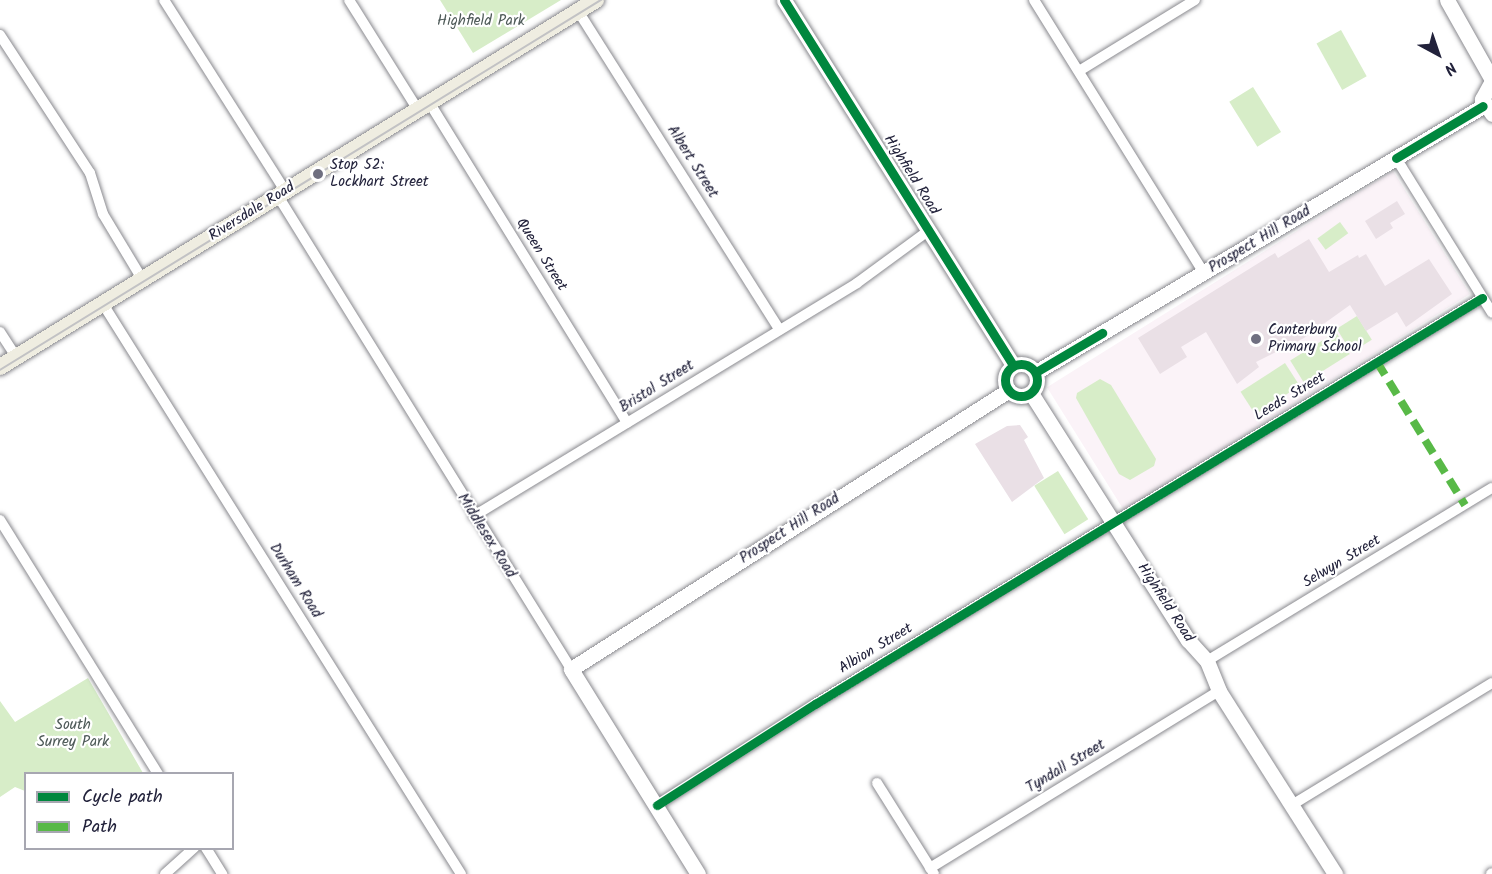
<!DOCTYPE html>
<style>
body{margin:0}
#map{position:relative;width:1492px;height:874px;overflow:hidden;background:#fff;font-family:Kalam,sans-serif}
div>[style]{position:absolute}
[style*='--x']{left:calc(var(--x)*1px);top:calc(var(--y)*1px);width:calc(var(--w)*1px);rotate:calc(var(--a)*1deg)}
.built>*{inset:0;background:#fbf3f8;transform-origin:0 0}
.green>*{inset:0;background:#d7edc8;transform-origin:0 0}
.building>*{inset:0;background:#eae0e6}
.roads{filter:drop-shadow(0 0 2px #8a8a8f) drop-shadow(0 0 2px #8a8a8f)}
.street>*{height:10px;margin:-5px;padding:0 5px;transform-origin:5px;border-radius:5px;background:#fff}
.secondary>*{height:15px;margin:-7.5px;padding:0 7.5px;transform-origin:7.5px;border-radius:7.5px;background:#fff}
.secondary>.ring{margin:-7.5px;padding:0;box-sizing:content-box;background:none;border:15px solid #fff;border-radius:50%}
.primary>*{height:16px;margin:-8px;padding:0 8px;transform-origin:8px;border-radius:8px;background:#efede1}
.tram>*{height:1.5px;margin:-0.75px;padding:0 0.75px;transform-origin:0.75px;border-radius:0.75px;background:#c2c2c4}
.quiet>*{height:8px;margin-top:-4px;transform-origin:0;background:repeating-linear-gradient(90deg,#58b947 0 15px,transparent 0 23px)}
.cycleway>*{height:9px;margin:-4.5px;padding:0 4.5px;transform-origin:4.5px;border-radius:4.5px;background:#00873e}
.cycleway>.ring{margin:-4.5px;padding:0;box-sizing:content-box;background:none;border:9px solid #00873e;border-radius:50%}
.dots>*{width:16px;height:16px;translate:-50% -50%;box-sizing:border-box;border:3px solid #fff;border-radius:50%}
span{translate:-50% -50%;white-space:nowrap;text-align:center;line-height:1.15;-webkit-text-stroke:4.5px #fff;paint-order:stroke}
.park-label{font-size:15px;color:#4e5a58}
.street-label{font-size:15px;color:#22223b}
.poi-label{font-size:15px;color:#22223b}
.left{translate:0 -50%;text-align:left}
.legend{position:absolute;left:24px;top:772px;width:210px;height:78px;box-sizing:border-box;background:#fff;border:2px solid #a7a7b1;margin:0;padding:8px 10px;list-style:none;font-size:18px;color:#22223b}
.legend li{display:flex;align-items:center;gap:12px;height:30px}
.legend b{width:30px;border:2px solid #a7a7b1}
.north{position:absolute;left:1408px;top:24px;width:60px;height:60px;-webkit-text-stroke:4px #fff;paint-order:stroke;rotate:140deg;font-size:16px;font-weight:700;line-height:24px;text-align:center;color:#22223b}
.north::after{content:'';display:block;margin:auto;width:21px;height:27px;background:#22223b;clip-path:polygon(50% 0,100% 100%,50% 72%,0 100%)}
</style>
<div id="map">
<div class="built">
<div style="left:1393px;top:171px;width:145px;height:408px;rotate:58deg"></div>
</div>
<div class="green">
<div style="clip-path:polygon(440px 0,561px 0,473px 53px)"></div>
<div style="left:1341px;top:30px;width:53px;height:28px;rotate:61deg"></div>
<div style="left:1253px;top:87px;width:53px;height:28px;rotate:58deg"></div>
<div style="left:1340px;top:222px;width:14px;height:28px;rotate:54deg"></div>
<div style="left:1357px;top:316px;width:28px;height:24px;rotate:58deg"></div>
<div style="left:1336px;top:332px;width:26px;height:54px;rotate:58deg"></div>
<div style="left:1285px;top:363px;width:27px;height:53px;rotate:57deg"></div>
<div style="clip-path:polygon(1100px 379px,1111px 385px,1156px 459px,1154px 466px,1130px 480px,1119px 474px,1076px 398px,1077px 393px)"></div>
<div style="left:1058px;top:471px;width:57px;height:28px;rotate:58deg"></div>
<div style="clip-path:polygon(88px 678px,143px 773px,26px 774px,25px 791px,15px 787px,0 797px,0 701px,15px 722px)"></div>
</div>
<div class="building">
<div style="clip-path:polygon(1397px 201px,1405px 214px,1390px 223px,1393px 228px,1376px 239px,1365px 221px)"></div>
<div style="clip-path:polygon(1309px 239px,1329px 272px,1358px 255px,1359px 258px,1366px 254px,1385px 286px,1429px 259px,1452px 294px,1406px 327px,1397px 312px,1366px 331px,1350px 305px,1304px 338px,1256px 362px,1259px 367px,1237px 384px,1206px 332px,1181px 347px,1187px 357px,1160px 374px,1138px 338px,1275px 253px,1278px 258px)"></div>
<div style="clip-path:polygon(1020px 425px,1028px 437px,1024px 440px,1044px 478px,1012px 502px,975px 444px,1007px 426px)"></div>
</div>
<div class="roads">
<div class="street">
<div style="--x:164;--y:0;--w:226;--a:57.6"></div>
<div style="--x:349;--y:0;--w:130;--a:57.9"></div>
<div style="--x:1034;--y:0;--w:322;--a:58.1"></div>
<div style="--x:578;--y:11;--w:376;--a:57.7"></div>
<div style="--x:0;--y:35;--w:165;--a:56.9"></div>
<div style="--x:90;--y:173;--w:43;--a:72.4"></div>
<div style="--x:103;--y:214;--w:76;--a:59"></div>
<div style="--x:1079;--y:71;--w:136;--a:-31.5"></div>
<div style="--x:429;--y:102;--w:377;--a:58.3"></div>
<div style="--x:1396;--y:158;--w:182;--a:58.2"></div>
<div style="--x:278;--y:196;--w:556;--a:58.22"></div>
<div style="--x:103;--y:304;--w:673;--a:57.87"></div>
<div style="--x:0;--y:332;--w:30;--a:57"></div>
<div style="--x:474;--y:516;--w:448;--a:-31.3"></div>
<div style="--x:857;--y:283;--w:88;--a:-36.2"></div>
<div style="--x:0;--y:520;--w:299;--a:58.1"></div>
<div style="--x:1207;--y:661;--w:333;--a:-31.3"></div>
<div style="--x:877;--y:783;--w:107;--a:57.9"></div>
<div style="--x:657;--y:805;--w:188;--a:-32.6"></div>
<div style="--x:815;--y:704;--w:781;--a:-31.33"></div>
<div style="--x:1292;--y:805;--w:234;--a:-31.4"></div>
<div style="--x:206;--y:848;--w:31;--a:58"></div>
<div style="--x:930;--y:868;--w:339;--a:-31.5"></div>
<div style="--x:165;--y:874;--w:39;--a:-42"></div>
<div style="--x:1491;--y:874;--w:1;--a:-45"></div>
</div>
<div class="secondary">
<div style="--x:784;--y:0;--w:431;--a:57.9"></div>
<div style="--x:1447;--y:0;--w:92;--a:60.6"></div>
<div style="--x:1492;--y:81;--w:21;--a:119"></div>
<div style="--x:1482;--y:99;--w:18;--a:56"></div>
<div class="ring" style="left:1005px;top:364px;width:17px;height:17px"></div>
<div style="--x:1036;--y:372;--w:520;--a:-30.76"></div>
<div style="--x:1031;--y:393;--w:293;--a:57.6"></div>
<div style="--x:1188;--y:640;--w:28;--a:48"></div>
<div style="--x:1207;--y:661;--w:32;--a:68"></div>
<div style="--x:1219;--y:691;--w:217;--a:57.6"></div>
<div style="--x:698;--y:874;--w:241;--a:-121.8"></div>
<div style="--x:571;--y:669;--w:519;--a:-32.5"></div>
</div>
<div class="primary">
<div style="--x:0;--y:367;--w:700;--a:-31.62"></div>
</div>
</div>
<div class="tram">
<div style="--x:0;--y:370;--w:706;--a:-31.62"></div>
</div>
<div class="quiet">
<div style="--x:1377;--y:362;--w:168;--a:58.4"></div>
</div>
<div class="cycleway">
<div style="--x:784;--y:0;--w:431;--a:57.9"></div>
<div style="--x:1396;--y:158;--w:101;--a:-30.9"></div>
<div class="ring" style="left:1005px;top:364px;width:23px;height:23px"></div>
<div style="--x:1036;--y:372;--w:77;--a:-30.6"></div>
<div style="--x:657;--y:805;--w:188;--a:-32.6"></div>
<div style="--x:815;--y:704;--w:781;--a:-31.33"></div>
</div>
<div class="dots">
<div style="left:318px;top:174px;background:#6f6f80"></div>
<div style="left:1256px;top:339px;background:#6f6f80"></div>
</div>
<div class="park-label">
<span style="left:481px;top:22px">Highfield Park</span>
<span style="left:73px;top:734px">South<br>Surrey Park</span>
</div>
<div class="street-label">
<span style="left:692px;top:162px;rotate:58deg">Albert Street</span>
<span style="left:911px;top:175px;rotate:58deg">Highfield Road</span>
<span style="left:252px;top:212px;rotate:-32deg">Riversdale Road</span>
<span style="left:1260px;top:240px;rotate:-31deg">Prospect Hill Road</span>
<span style="left:541px;top:255px;rotate:58deg">Queen Street</span>
<span style="left:657px;top:387px;rotate:-32deg">Bristol Street</span>
<span style="left:1290px;top:397px;rotate:-31deg">Leeds Street</span>
<span style="left:790px;top:529px;rotate:-33deg">Prospect Hill Road</span>
<span style="left:486px;top:536px;rotate:58deg">Middlesex Road</span>
<span style="left:1342px;top:562px;rotate:-31deg">Selwyn Street</span>
<span style="left:295px;top:581px;rotate:58deg">Durham Road</span>
<span style="left:1165px;top:603px;rotate:57deg">Highfield Road</span>
<span style="left:876px;top:649px;rotate:-31deg">Albion Street</span>
<span style="left:1066px;top:767px;rotate:-31deg">Tyndall Street</span>
</div>
<div class="poi-label">
<span class="left" style="left:330px;top:174px">Stop 52:<br>Lockhart Street</span>
<span class="left" style="left:1268px;top:339px">Canterbury<br>Primary School</span>
</div>
<ul class="legend">
<li><b style="height:8px;background:#00873e"></b>Cycle path</li>
<li><b style="height:8px;background:#58b947"></b>Path</li>
</ul>
<div class="north">N</div>
</div>
